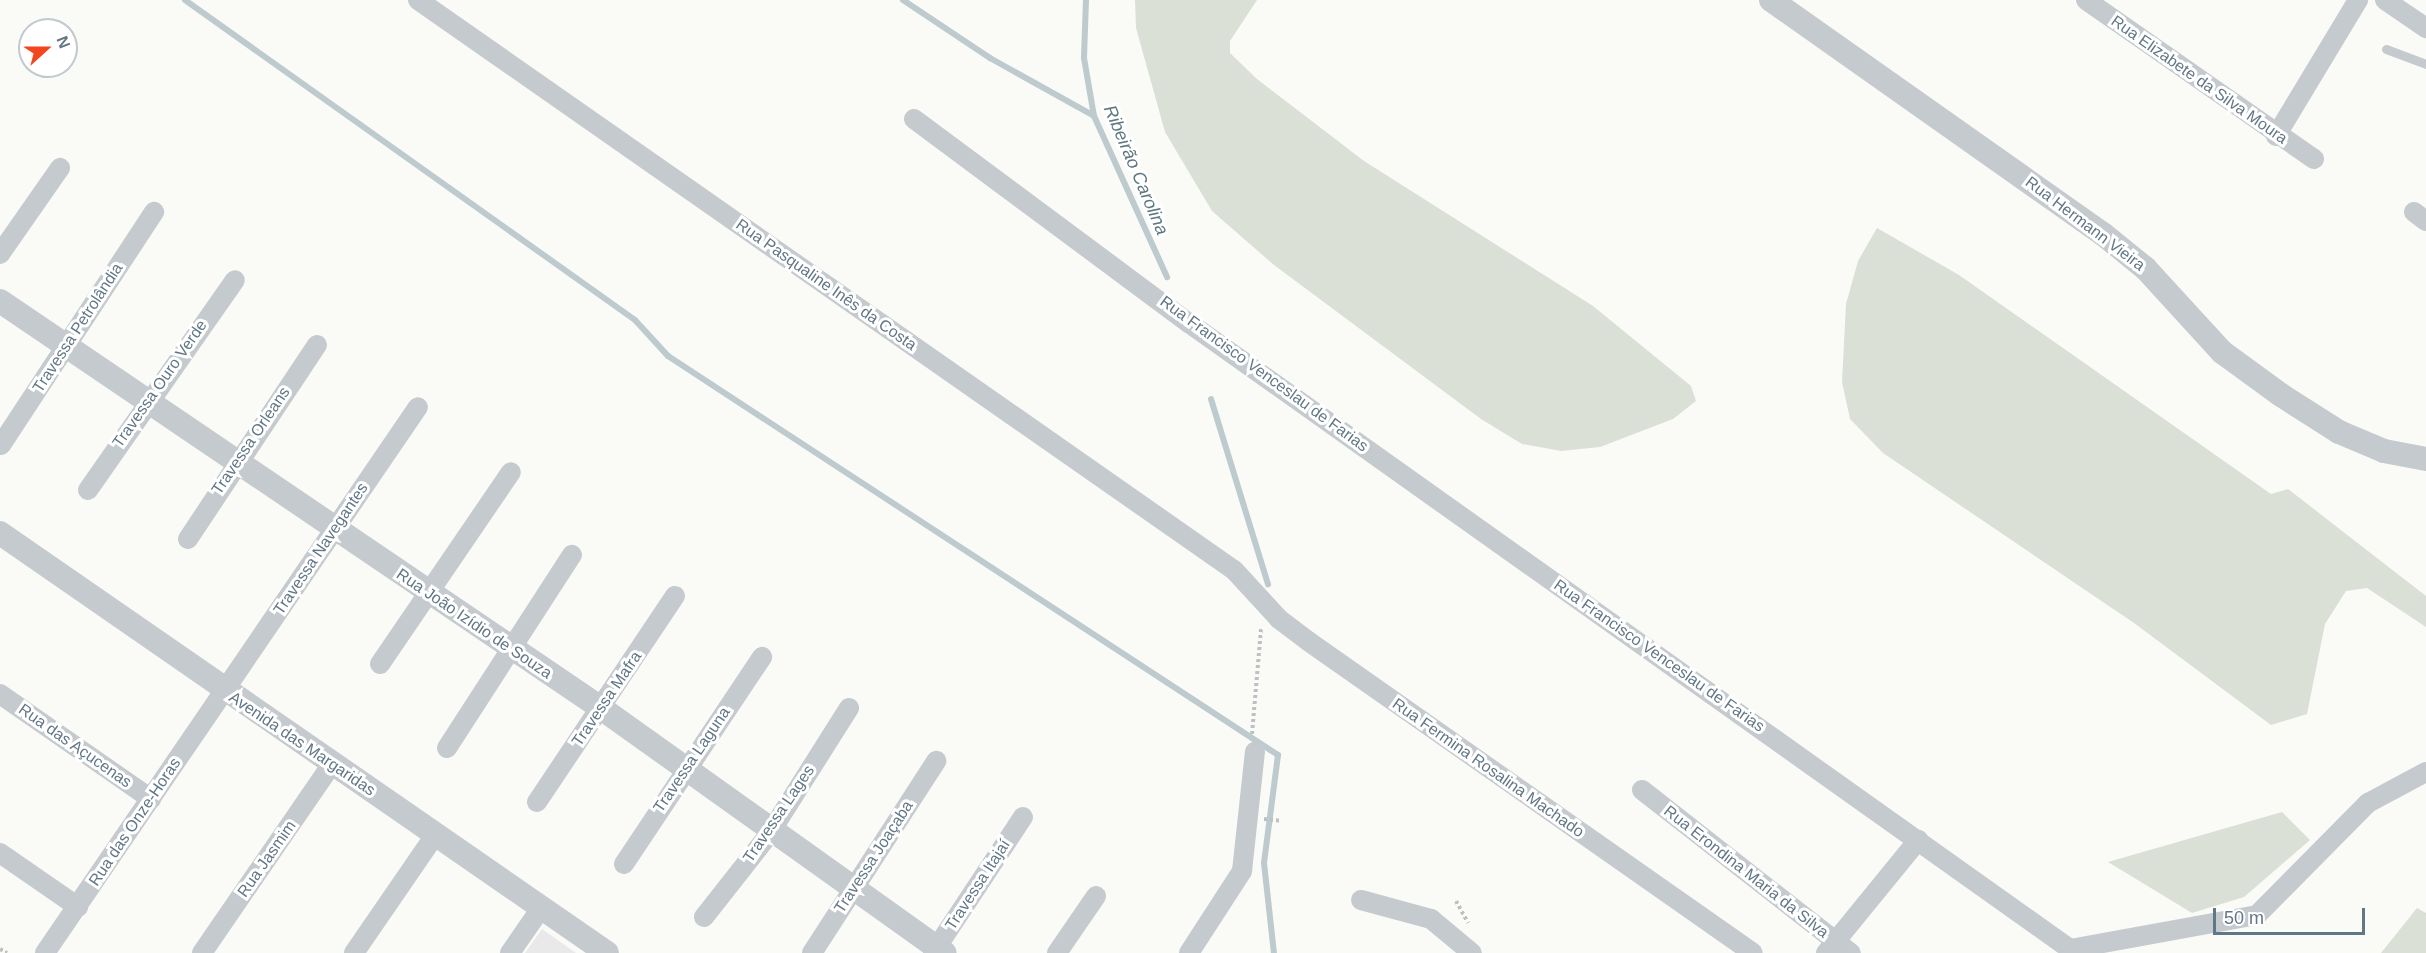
<!DOCTYPE html>
<meta charset="utf-8">
<style>
body{margin:0}
#map{position:relative;width:2426px;height:953px;overflow:hidden;background:#fafaf7;font-family:Arial,sans-serif}
div>[style]{position:absolute}
[style*='--x']{left:calc(var(--x)*1px);top:calc(var(--y)*1px);width:calc(var(--w)*1px);rotate:calc(var(--a)*1deg)}
.built>*{inset:0;background:#e8e9e8}
.green>*{inset:0;background:#dae0d6}
.stream>*{height:6px;margin:-3px;padding:0 3px;transform-origin:3px;border-radius:3px;background:#bdcace}
.path>*{height:4px;margin-top:-2px;transform-origin:0;background:repeating-linear-gradient(90deg,#bdc1c4 0 3px,transparent 0 6px)}
.service>*{height:9px;margin:-4.5px;padding:0 4.5px;transform-origin:4.5px;border-radius:4.5px;background:#c5cace}
.minor>*{height:20px;margin:-10px;padding:0 10px;transform-origin:10px;border-radius:10px;background:#c5cace}
.tertiary>*{height:24px;margin:-12px;padding:0 12px;transform-origin:12px;border-radius:12px;background:#c5cace}
span{translate:-50% -50%;white-space:nowrap;text-align:center;line-height:1.15;-webkit-text-stroke:6px #fff;paint-order:stroke}
.street-label{font-size:16px;color:#627785}
.water-label{font-size:18px;color:#5d777e;font-style:italic}
.north{position:absolute;left:18px;top:18px;width:60px;height:60px;box-sizing:border-box;background:#fff;border:2px solid #c0c9ce;border-radius:50%;rotate:69deg;font-size:16px;font-weight:700;line-height:24px;text-align:center;color:#627785}
.north::after{content:'';display:block;margin:auto;width:21px;height:27px;background:#f3451e;clip-path:polygon(50% 0,100% 100%,50% 72%,0 100%)}
.scale{position:absolute;left:2213px;top:908px;width:152px;height:27px;box-sizing:border-box;border:3px solid #627785;border-top:0;padding-left:8px;font-size:18px;line-height:21px;white-space:nowrap;color:#627785;-webkit-text-stroke:4px #fff;paint-order:stroke}
</style>
<div id="map">
<div class="built">
<div style="clip-path:polygon(542px 929px,576px 953px,525px 953px)"></div>
</div>
<div class="green">
<div style="clip-path:polygon(1135px 0,1257px 0,1230px 41px,1230px 53px,1257px 79px,1364px 161px,1593px 306px,1691px 386px,1696px 401px,1673px 419px,1600px 447px,1561px 451px,1522px 444px,1481px 419px,1274px 265px,1212px 211px,1165px 132px,1136px 28px)"></div>
<div style="clip-path:polygon(1877px 228px,1959px 275px,2271px 494px,2288px 489px,2426px 596px,2426px 627px,2367px 588px,2346px 591px,2325px 624px,2307px 714px,2271px 725px,2134px 623px,1883px 453px,1850px 419px,1842px 382px,1846px 304px,1858px 261px)"></div>
<div style="clip-path:polygon(2282px 812px,2310px 840px,2244px 897px,2192px 913px,2108px 862px)"></div>
<div style="clip-path:polygon(2417px 908px,2426px 913px,2426px 953px,2381px 953px)"></div>
</div>
<div class="stream">
<div style="--x:185;--y:0;--w:552;--a:35.42"></div>
<div style="--x:635;--y:320;--w:49;--a:47.5"></div>
<div style="--x:668;--y:356;--w:729;--a:33.19"></div>
<div style="--x:1278;--y:755;--w:109;--a:97.4"></div>
<div style="--x:1264;--y:863;--w:91;--a:83.7"></div>
<div style="--x:903;--y:0;--w:105;--a:33.7"></div>
<div style="--x:990;--y:58;--w:119;--a:29.1"></div>
<div style="--x:1086;--y:0;--w:58;--a:92"></div>
<div style="--x:1084;--y:58;--w:59;--a:80.2"></div>
<div style="--x:1094;--y:116;--w:177;--a:65.6"></div>
<div style="--x:1211;--y:399;--w:194;--a:72.9"></div>
</div>
<div class="path">
<div style="--x:1252;--y:734;--w:106;--a:-85.1"></div>
<div style="--x:1264;--y:819;--w:18;--a:6"></div>
<div style="--x:1456;--y:901;--w:25;--a:61"></div>
<div style="--x:0;--y:949;--w:8;--a:30"></div>
</div>
<div class="service">
<div style="--x:2386;--y:49;--w:43;--a:20.6"></div>
</div>
<div class="minor">
<div style="--x:418;--y:0;--w:995;--a:34.94"></div>
<div style="--x:1234;--y:570;--w:67;--a:47.4"></div>
<div style="--x:1279;--y:619;--w:36;--a:37"></div>
<div style="--x:1308;--y:641;--w:543;--a:35.04"></div>
<div style="--x:2086;--y:0;--w:278;--a:34.9"></div>
<div style="--x:2385;--y:0;--w:50;--a:34.3"></div>
<div style="--x:914;--y:119;--w:342;--a:36.6"></div>
<div style="--x:1189;--y:323;--w:1081;--a:35.4"></div>
<div style="--x:2070;--y:949;--w:190;--a:-10.3"></div>
<div style="--x:2257;--y:915;--w:158;--a:-45.3"></div>
<div style="--x:2368;--y:803;--w:66;--a:-28.1"></div>
<div style="--x:2276;--y:136;--w:159;--a:-58.9"></div>
<div style="--x:2414;--y:212;--w:15;--a:37"></div>
<div style="--x:0;--y:254;--w:105;--a:-55.1"></div>
<div style="--x:1;--y:445;--w:279;--a:-56.7"></div>
<div style="--x:88;--y:490;--w:256;--a:-55"></div>
<div style="--x:188;--y:539;--w:233;--a:-56.4"></div>
<div style="--x:380;--y:664;--w:232;--a:-55.7"></div>
<div style="--x:0;--y:694;--w:184;--a:34.8"></div>
<div style="--x:447;--y:748;--w:230;--a:-57.1"></div>
<div style="--x:1642;--y:790;--w:265;--a:38"></div>
<div style="--x:537;--y:802;--w:248;--a:-56.2"></div>
<div style="--x:0;--y:853;--w:95;--a:34.7"></div>
<div style="--x:624;--y:864;--w:249;--a:-56.3"></div>
<div style="--x:1361;--y:900;--w:73;--a:15.2"></div>
<div style="--x:1431;--y:919;--w:53;--a:39.7"></div>
<div style="--x:704;--y:917;--w:107;--a:-51.8"></div>
<div style="--x:770;--y:833;--w:148;--a:-57.7"></div>
<div style="--x:45;--y:953;--w:661;--a:-55.66"></div>
<div style="--x:202;--y:953;--w:229;--a:-55.5"></div>
<div style="--x:354;--y:953;--w:143;--a:-55.5"></div>
<div style="--x:510;--y:953;--w:55;--a:-55.4"></div>
<div style="--x:812;--y:953;--w:229;--a:-57.1"></div>
<div style="--x:933;--y:953;--w:163;--a:-56.5"></div>
<div style="--x:1057;--y:953;--w:69;--a:-55.6"></div>
<div style="--x:1189;--y:953;--w:98;--a:-57.1"></div>
<div style="--x:1242;--y:871;--w:120;--a:-83.8"></div>
<div style="--x:1826;--y:953;--w:146;--a:-50.8"></div>
</div>
<div class="tertiary">
<div style="--x:1771;--y:0;--w:406;--a:35.2"></div>
<div style="--x:2103;--y:234;--w:55;--a:39.1"></div>
<div style="--x:2146;--y:269;--w:113;--a:47.5"></div>
<div style="--x:2222;--y:352;--w:73;--a:36.1"></div>
<div style="--x:2281;--y:395;--w:69;--a:32.5"></div>
<div style="--x:2339;--y:432;--w:49;--a:22.9"></div>
<div style="--x:2384;--y:451;--w:43;--a:10.8"></div>
<div style="--x:0;--y:301;--w:726;--a:34.11"></div>
<div style="--x:601;--y:708;--w:422;--a:35.5"></div>
<div style="--x:0;--y:533;--w:738;--a:34.68"></div>
</div>
<div class="street-label">
<span style="left:2199px;top:80px;rotate:35deg">Rua Elizabete da Silva Moura</span>
<span style="left:2085px;top:224px;rotate:37deg">Rua Hermann Vieira</span>
<span style="left:826px;top:285px;rotate:35deg">Rua Pasqualine Inês da Costa</span>
<span style="left:78px;top:328px;rotate:-57deg">Travessa Petrolândia</span>
<span style="left:1264px;top:374px;rotate:36deg">Rua Francisco Venceslau de Farias</span>
<span style="left:160px;top:384px;rotate:-55deg">Travessa Ouro Verde</span>
<span style="left:251px;top:441px;rotate:-56deg">Travessa Orleans</span>
<span style="left:321px;top:549px;rotate:-56deg">Travessa Navegantes</span>
<span style="left:474px;top:624px;rotate:34deg">Rua João Izídio de Souza</span>
<span style="left:1659px;top:656px;rotate:35deg">Rua Francisco Venceslau de Farias</span>
<span style="left:607px;top:699px;rotate:-56deg">Travessa Mafra</span>
<span style="left:302px;top:744px;rotate:34deg">Avenida das Margaridas</span>
<span style="left:75px;top:746px;rotate:35deg">Rua das Açucenas</span>
<span style="left:692px;top:760px;rotate:-56deg">Travessa Laguna</span>
<span style="left:1488px;top:768px;rotate:35deg">Rua Fermina Rosalina Machado</span>
<span style="left:779px;top:814px;rotate:-56deg">Travessa Lages</span>
<span style="left:135px;top:822px;rotate:-56deg">Rua das Onze-Horas</span>
<span style="left:874px;top:857px;rotate:-57deg">Travessa Joaçaba</span>
<span style="left:267px;top:859px;rotate:-55deg">Rua Jasmim</span>
<span style="left:1746px;top:872px;rotate:38deg">Rua Erondina Maria da Silva</span>
<span style="left:978px;top:885px;rotate:-57deg">Travessa Itajaí</span>
</div>
<div class="water-label">
<span style="left:1136px;top:170px;rotate:67deg">Ribeirão Carolina</span>
</div>
<div class="north">N</div>
<div class="scale">50 m</div>
</div>
